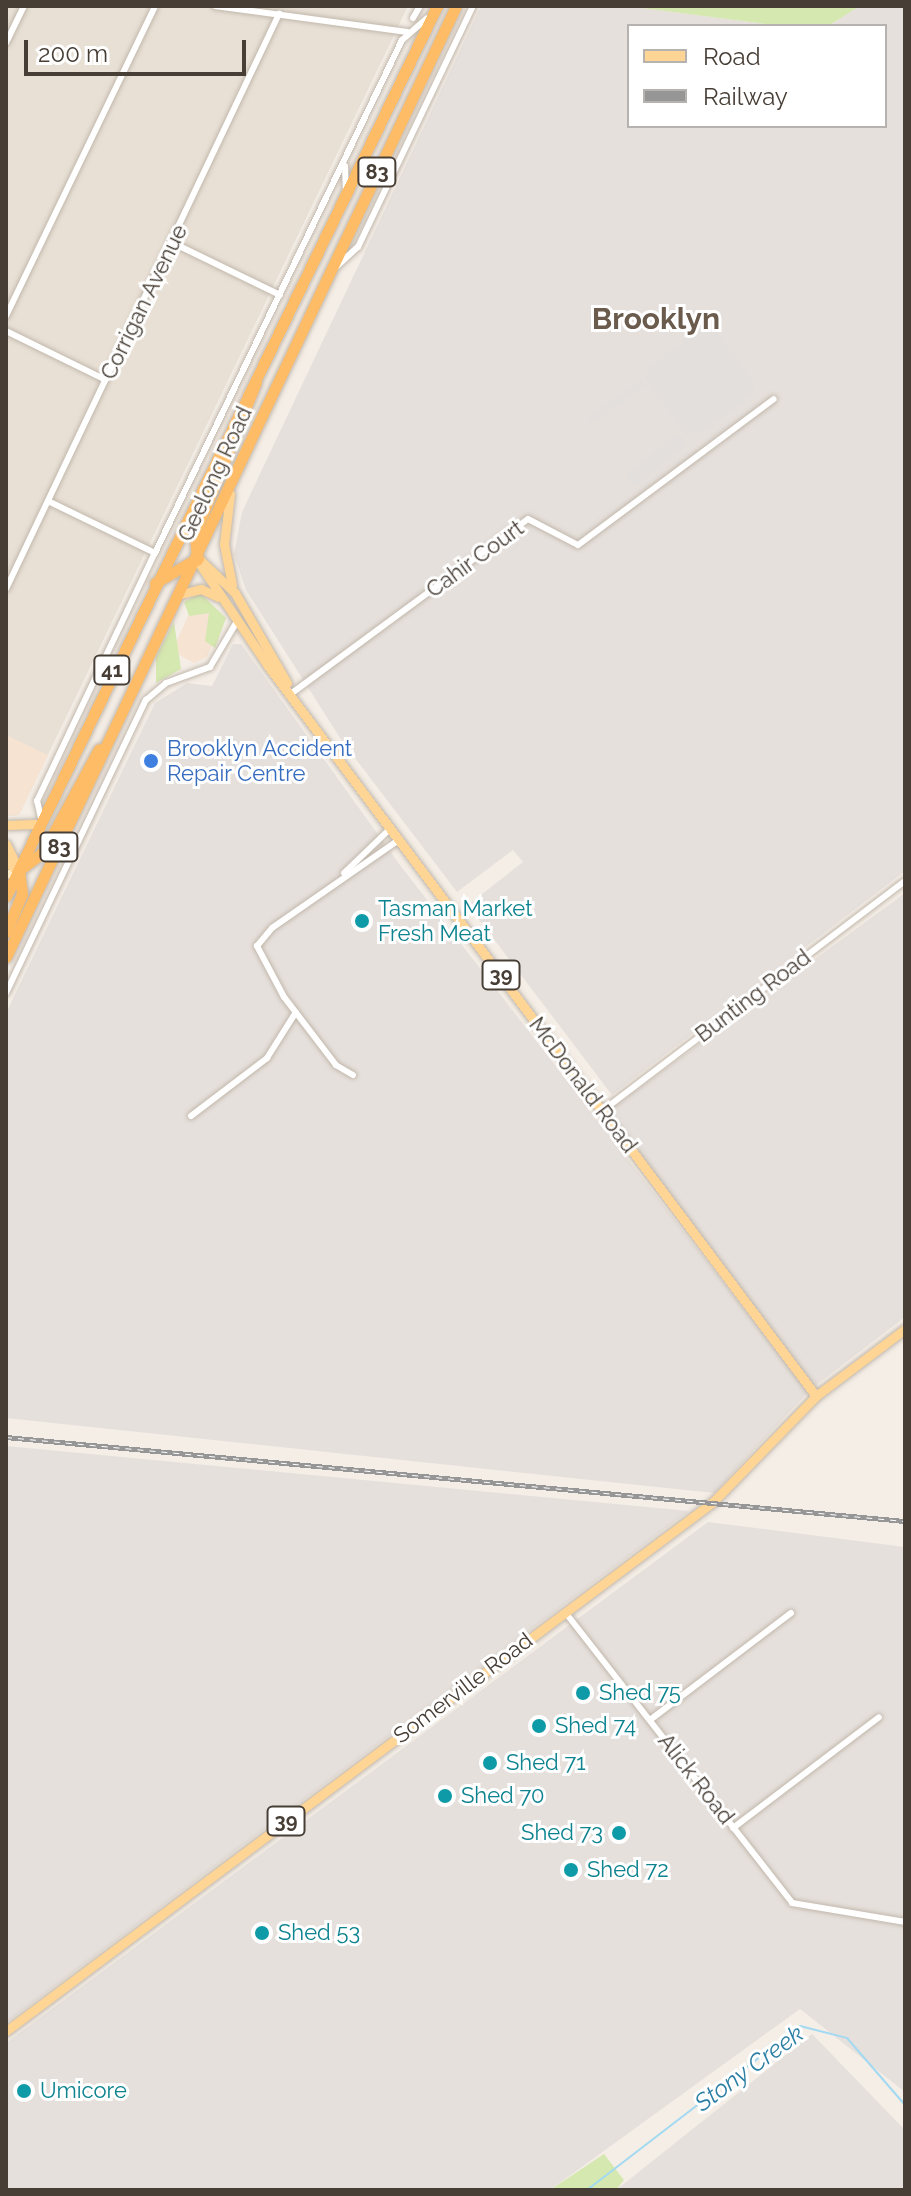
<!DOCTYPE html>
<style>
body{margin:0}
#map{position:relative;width:911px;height:2196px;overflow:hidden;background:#f4eee7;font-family:Raleway,sans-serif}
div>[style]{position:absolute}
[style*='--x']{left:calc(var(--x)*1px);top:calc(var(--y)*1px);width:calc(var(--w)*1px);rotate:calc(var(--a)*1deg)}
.residential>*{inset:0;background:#e8e0d5}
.commercial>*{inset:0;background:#f6e3d2}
.industrial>*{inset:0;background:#e6e0dc}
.green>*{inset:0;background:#d5e8af}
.parking>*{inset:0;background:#e2dfdc;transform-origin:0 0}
.stream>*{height:2px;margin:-1px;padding:0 1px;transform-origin:1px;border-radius:1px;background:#a3d9f1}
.roads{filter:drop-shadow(0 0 2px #c2b8ac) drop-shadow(0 0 2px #c2b8ac)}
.street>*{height:6px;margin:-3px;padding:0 3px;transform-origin:3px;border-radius:3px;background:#fff}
.secondary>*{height:8px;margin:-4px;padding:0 4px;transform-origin:4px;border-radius:4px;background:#ffebc6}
.primary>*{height:9px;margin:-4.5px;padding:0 4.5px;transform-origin:4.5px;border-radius:4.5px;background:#ffd595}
.highway>*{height:11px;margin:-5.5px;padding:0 5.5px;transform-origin:5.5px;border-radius:5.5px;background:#ffbc67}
.rail>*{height:5px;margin-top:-2.5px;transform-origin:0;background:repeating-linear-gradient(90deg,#fff 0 6px,#969696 0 12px);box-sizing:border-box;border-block:2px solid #969696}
.dots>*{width:22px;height:22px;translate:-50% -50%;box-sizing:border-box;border:4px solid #fff;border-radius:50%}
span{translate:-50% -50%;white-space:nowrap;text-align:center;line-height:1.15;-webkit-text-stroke:6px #fff;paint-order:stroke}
.shield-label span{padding:2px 6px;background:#fff;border:2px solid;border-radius:6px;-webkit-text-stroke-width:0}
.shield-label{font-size:20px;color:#473e36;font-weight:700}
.street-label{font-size:22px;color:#473e36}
.shop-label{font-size:22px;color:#366cbe}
.left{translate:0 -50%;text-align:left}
.culture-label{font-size:22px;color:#0d838f}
.right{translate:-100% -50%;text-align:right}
.water-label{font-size:24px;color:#2b7ea4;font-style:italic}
.district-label{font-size:30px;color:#6a5b4d;font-weight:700}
.frame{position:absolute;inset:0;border:8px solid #473e36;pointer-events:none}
.legend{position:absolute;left:627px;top:24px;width:260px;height:104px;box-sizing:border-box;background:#fff;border:2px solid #b5b2af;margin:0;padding:10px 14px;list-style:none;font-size:24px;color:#473e36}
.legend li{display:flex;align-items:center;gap:16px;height:40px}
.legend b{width:40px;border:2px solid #b5b2af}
.scale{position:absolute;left:24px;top:40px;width:222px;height:36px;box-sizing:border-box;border:4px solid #473e36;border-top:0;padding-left:10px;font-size:24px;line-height:28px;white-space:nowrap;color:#473e36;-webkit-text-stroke:6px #fff;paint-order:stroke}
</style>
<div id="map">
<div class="residential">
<div style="clip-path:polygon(6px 6px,408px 6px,19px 815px,6px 816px)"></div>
</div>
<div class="commercial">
<div style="clip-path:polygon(194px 603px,223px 621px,207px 657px,194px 663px,172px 651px)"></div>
<div style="clip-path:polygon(6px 735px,48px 755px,19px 815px,6px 816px)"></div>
</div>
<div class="industrial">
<div style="clip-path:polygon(481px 6px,626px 6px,781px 26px,629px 26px,629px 126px,885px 126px,885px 26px,828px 26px,860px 6px,905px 6px,905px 871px,612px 1095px,468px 905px,523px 862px,513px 850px,457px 892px,342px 741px,246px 590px,234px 554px,242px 512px)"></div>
<div style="clip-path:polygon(233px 644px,241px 644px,400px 865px,808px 1392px,714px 1493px,6px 1418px,6px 1013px,155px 703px,187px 683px,212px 686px)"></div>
<div style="clip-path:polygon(905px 893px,905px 1317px,811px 1389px,604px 1114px)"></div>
<div style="clip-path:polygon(6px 1446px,689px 1511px,6px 2023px)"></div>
<div style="clip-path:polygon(708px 1522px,905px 1547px,905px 2092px,800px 2009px,550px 2190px,6px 2190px,6px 2043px)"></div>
<div style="clip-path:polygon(812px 2034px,905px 2130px,905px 2190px,616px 2190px)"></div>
</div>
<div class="green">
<div style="clip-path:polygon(626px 6px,860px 6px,828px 26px,781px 26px)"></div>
<div style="clip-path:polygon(200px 593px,226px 618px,215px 648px,205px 641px,209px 613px,189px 616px,184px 602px)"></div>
<div style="clip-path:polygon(174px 622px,181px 669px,156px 683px,156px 657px)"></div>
<div style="clip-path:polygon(604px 2154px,624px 2180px,616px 2190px,550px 2190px)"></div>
</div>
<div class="parking">
<div style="clip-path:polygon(701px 328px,714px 330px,754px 382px,752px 395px,699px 435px,694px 429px,686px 434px,646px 381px,647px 369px)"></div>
<div style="left:642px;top:380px;width:7px;height:66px;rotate:56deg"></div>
<div style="left:678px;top:433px;width:14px;height:66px;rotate:51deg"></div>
</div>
<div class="stream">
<div style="--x:587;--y:2190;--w:269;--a:-37.6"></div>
<div style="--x:800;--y:2026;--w:49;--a:14.3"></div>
<div style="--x:847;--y:2038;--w:89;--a:49.1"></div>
</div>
<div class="roads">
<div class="street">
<div style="--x:215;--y:6;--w:194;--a:7.7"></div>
<div style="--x:413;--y:18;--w:14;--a:-60"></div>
<div style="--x:6;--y:43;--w:41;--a:-64.1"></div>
<div style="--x:345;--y:166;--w:24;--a:88"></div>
<div style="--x:173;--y:243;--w:119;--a:25.9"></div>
<div style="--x:334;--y:269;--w:33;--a:-43"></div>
<div style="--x:358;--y:247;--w:267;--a:-64.5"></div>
<div style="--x:6;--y:316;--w:344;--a:-64.3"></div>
<div style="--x:6;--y:331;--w:111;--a:26.1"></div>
<div style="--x:48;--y:501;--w:119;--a:25.9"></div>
<div style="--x:6;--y:589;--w:637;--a:-64.6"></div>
<div style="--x:292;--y:693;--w:293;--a:-36.4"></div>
<div style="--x:528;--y:519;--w:56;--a:27.5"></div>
<div style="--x:578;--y:545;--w:244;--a:-36.7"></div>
<div style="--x:42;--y:822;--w:22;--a:-103"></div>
<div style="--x:37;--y:801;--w:275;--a:-64.6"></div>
<div style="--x:155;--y:553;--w:569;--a:-64.29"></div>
<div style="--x:402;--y:40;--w:33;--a:-41"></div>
<div style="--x:344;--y:873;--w:65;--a:-43.8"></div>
<div style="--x:6;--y:993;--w:325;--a:-64.5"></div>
<div style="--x:146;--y:700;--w:26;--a:-40"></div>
<div style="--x:166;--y:683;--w:47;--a:-20"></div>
<div style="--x:210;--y:667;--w:51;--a:-59.4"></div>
<div style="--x:353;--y:1075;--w:20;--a:-150"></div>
<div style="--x:336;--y:1065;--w:86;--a:-127.4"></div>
<div style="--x:284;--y:997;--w:58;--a:-117.9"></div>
<div style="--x:257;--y:946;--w:23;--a:-50"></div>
<div style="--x:272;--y:928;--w:156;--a:-34.8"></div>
<div style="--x:602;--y:1111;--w:380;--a:-37.2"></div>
<div style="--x:191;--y:1116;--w:96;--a:-37.3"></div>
<div style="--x:267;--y:1058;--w:54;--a:-57.8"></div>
<div style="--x:565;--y:1612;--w:369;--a:52"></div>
<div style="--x:792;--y:1903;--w:115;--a:9.5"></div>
<div style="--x:650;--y:1720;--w:177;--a:-37.2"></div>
<div style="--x:733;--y:1828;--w:183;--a:-37.2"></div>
</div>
<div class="secondary">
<div style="--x:6;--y:875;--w:13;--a:-18"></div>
</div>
<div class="primary">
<div style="--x:230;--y:494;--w:50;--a:96.8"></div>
<div style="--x:224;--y:544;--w:42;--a:79"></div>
<div style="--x:198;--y:558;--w:51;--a:43.4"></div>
<div style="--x:235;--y:593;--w:104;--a:60"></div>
<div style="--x:197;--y:560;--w:128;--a:56.2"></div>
<div style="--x:268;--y:666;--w:913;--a:53.1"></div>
<div style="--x:181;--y:594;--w:21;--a:-14"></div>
<div style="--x:201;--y:589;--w:19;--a:25"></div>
<div style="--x:6;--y:825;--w:35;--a:-2"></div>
<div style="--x:6;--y:844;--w:30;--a:64"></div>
<div style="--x:6;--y:861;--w:16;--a:40"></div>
<div style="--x:6;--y:2031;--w:883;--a:-36.81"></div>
<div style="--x:713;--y:1502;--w:148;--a:-45.8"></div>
<div style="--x:816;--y:1396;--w:111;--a:-37"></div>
</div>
<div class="highway">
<div style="--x:197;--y:560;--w:27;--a:-94"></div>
<div style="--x:195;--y:533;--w:163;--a:-68"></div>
<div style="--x:155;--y:583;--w:50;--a:-30.2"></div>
<div style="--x:18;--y:871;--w:31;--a:-37"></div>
<div style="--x:43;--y:852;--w:117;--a:-61.5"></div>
<div style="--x:6;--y:896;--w:989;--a:-64.16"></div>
<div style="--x:6;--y:932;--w:41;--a:-67.2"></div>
<div style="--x:22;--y:894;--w:23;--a:-97"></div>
<div style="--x:6;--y:957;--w:1052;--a:-64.68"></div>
</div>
</div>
<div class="rail">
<div style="--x:6;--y:1437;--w:903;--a:5.34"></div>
</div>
<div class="dots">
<div style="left:151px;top:761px;background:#3f7fe0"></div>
<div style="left:362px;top:921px;background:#0f9aa8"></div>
<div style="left:583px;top:1693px;background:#0f9aa8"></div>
<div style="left:539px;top:1726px;background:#0f9aa8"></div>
<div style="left:490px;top:1763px;background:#0f9aa8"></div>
<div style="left:445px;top:1796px;background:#0f9aa8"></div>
<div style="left:619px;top:1833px;background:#0f9aa8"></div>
<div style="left:571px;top:1870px;background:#0f9aa8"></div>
<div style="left:262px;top:1933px;background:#0f9aa8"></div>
<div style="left:24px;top:2091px;background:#0f9aa8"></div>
</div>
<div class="shield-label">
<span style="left:377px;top:172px">83</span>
<span style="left:112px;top:670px">41</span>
<span style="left:59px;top:847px">83</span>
<span style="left:501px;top:975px">39</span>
<span style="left:286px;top:1821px">39</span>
</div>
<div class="street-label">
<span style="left:144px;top:302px;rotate:-64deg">Corrigan Avenue</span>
<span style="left:215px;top:474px;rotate:-65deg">Geelong Road</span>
<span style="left:475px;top:559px;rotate:-36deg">Cahir Court</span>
<span style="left:753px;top:996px;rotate:-37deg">Bunting Road</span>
<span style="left:583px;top:1085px;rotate:53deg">McDonald Road</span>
<span style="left:463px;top:1688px;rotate:-37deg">Somerville Road</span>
<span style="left:696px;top:1779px;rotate:52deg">Alick Road</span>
</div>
<div class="shop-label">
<span class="left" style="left:167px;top:761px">Brooklyn Accident<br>Repair Centre</span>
</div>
<div class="culture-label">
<span class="left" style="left:378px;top:921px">Tasman Market<br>Fresh Meat</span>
<span class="left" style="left:599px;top:1693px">Shed 75</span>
<span class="left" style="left:555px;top:1726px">Shed 74</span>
<span class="left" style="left:506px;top:1763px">Shed 71</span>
<span class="left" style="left:461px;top:1796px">Shed 70</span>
<span class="right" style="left:603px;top:1833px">Shed 73</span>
<span class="left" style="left:587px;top:1870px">Shed 72</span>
<span class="left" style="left:278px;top:1933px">Shed 53</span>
<span class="left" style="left:40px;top:2091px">Umicore</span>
</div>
<div class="water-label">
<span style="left:749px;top:2068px;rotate:-36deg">Stony Creek</span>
</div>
<div class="district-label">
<span style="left:656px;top:319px">Brooklyn</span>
</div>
<div class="frame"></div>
<ul class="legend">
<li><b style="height:10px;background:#ffd595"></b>Road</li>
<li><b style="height:10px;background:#969696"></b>Railway</li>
</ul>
<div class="scale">200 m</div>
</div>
